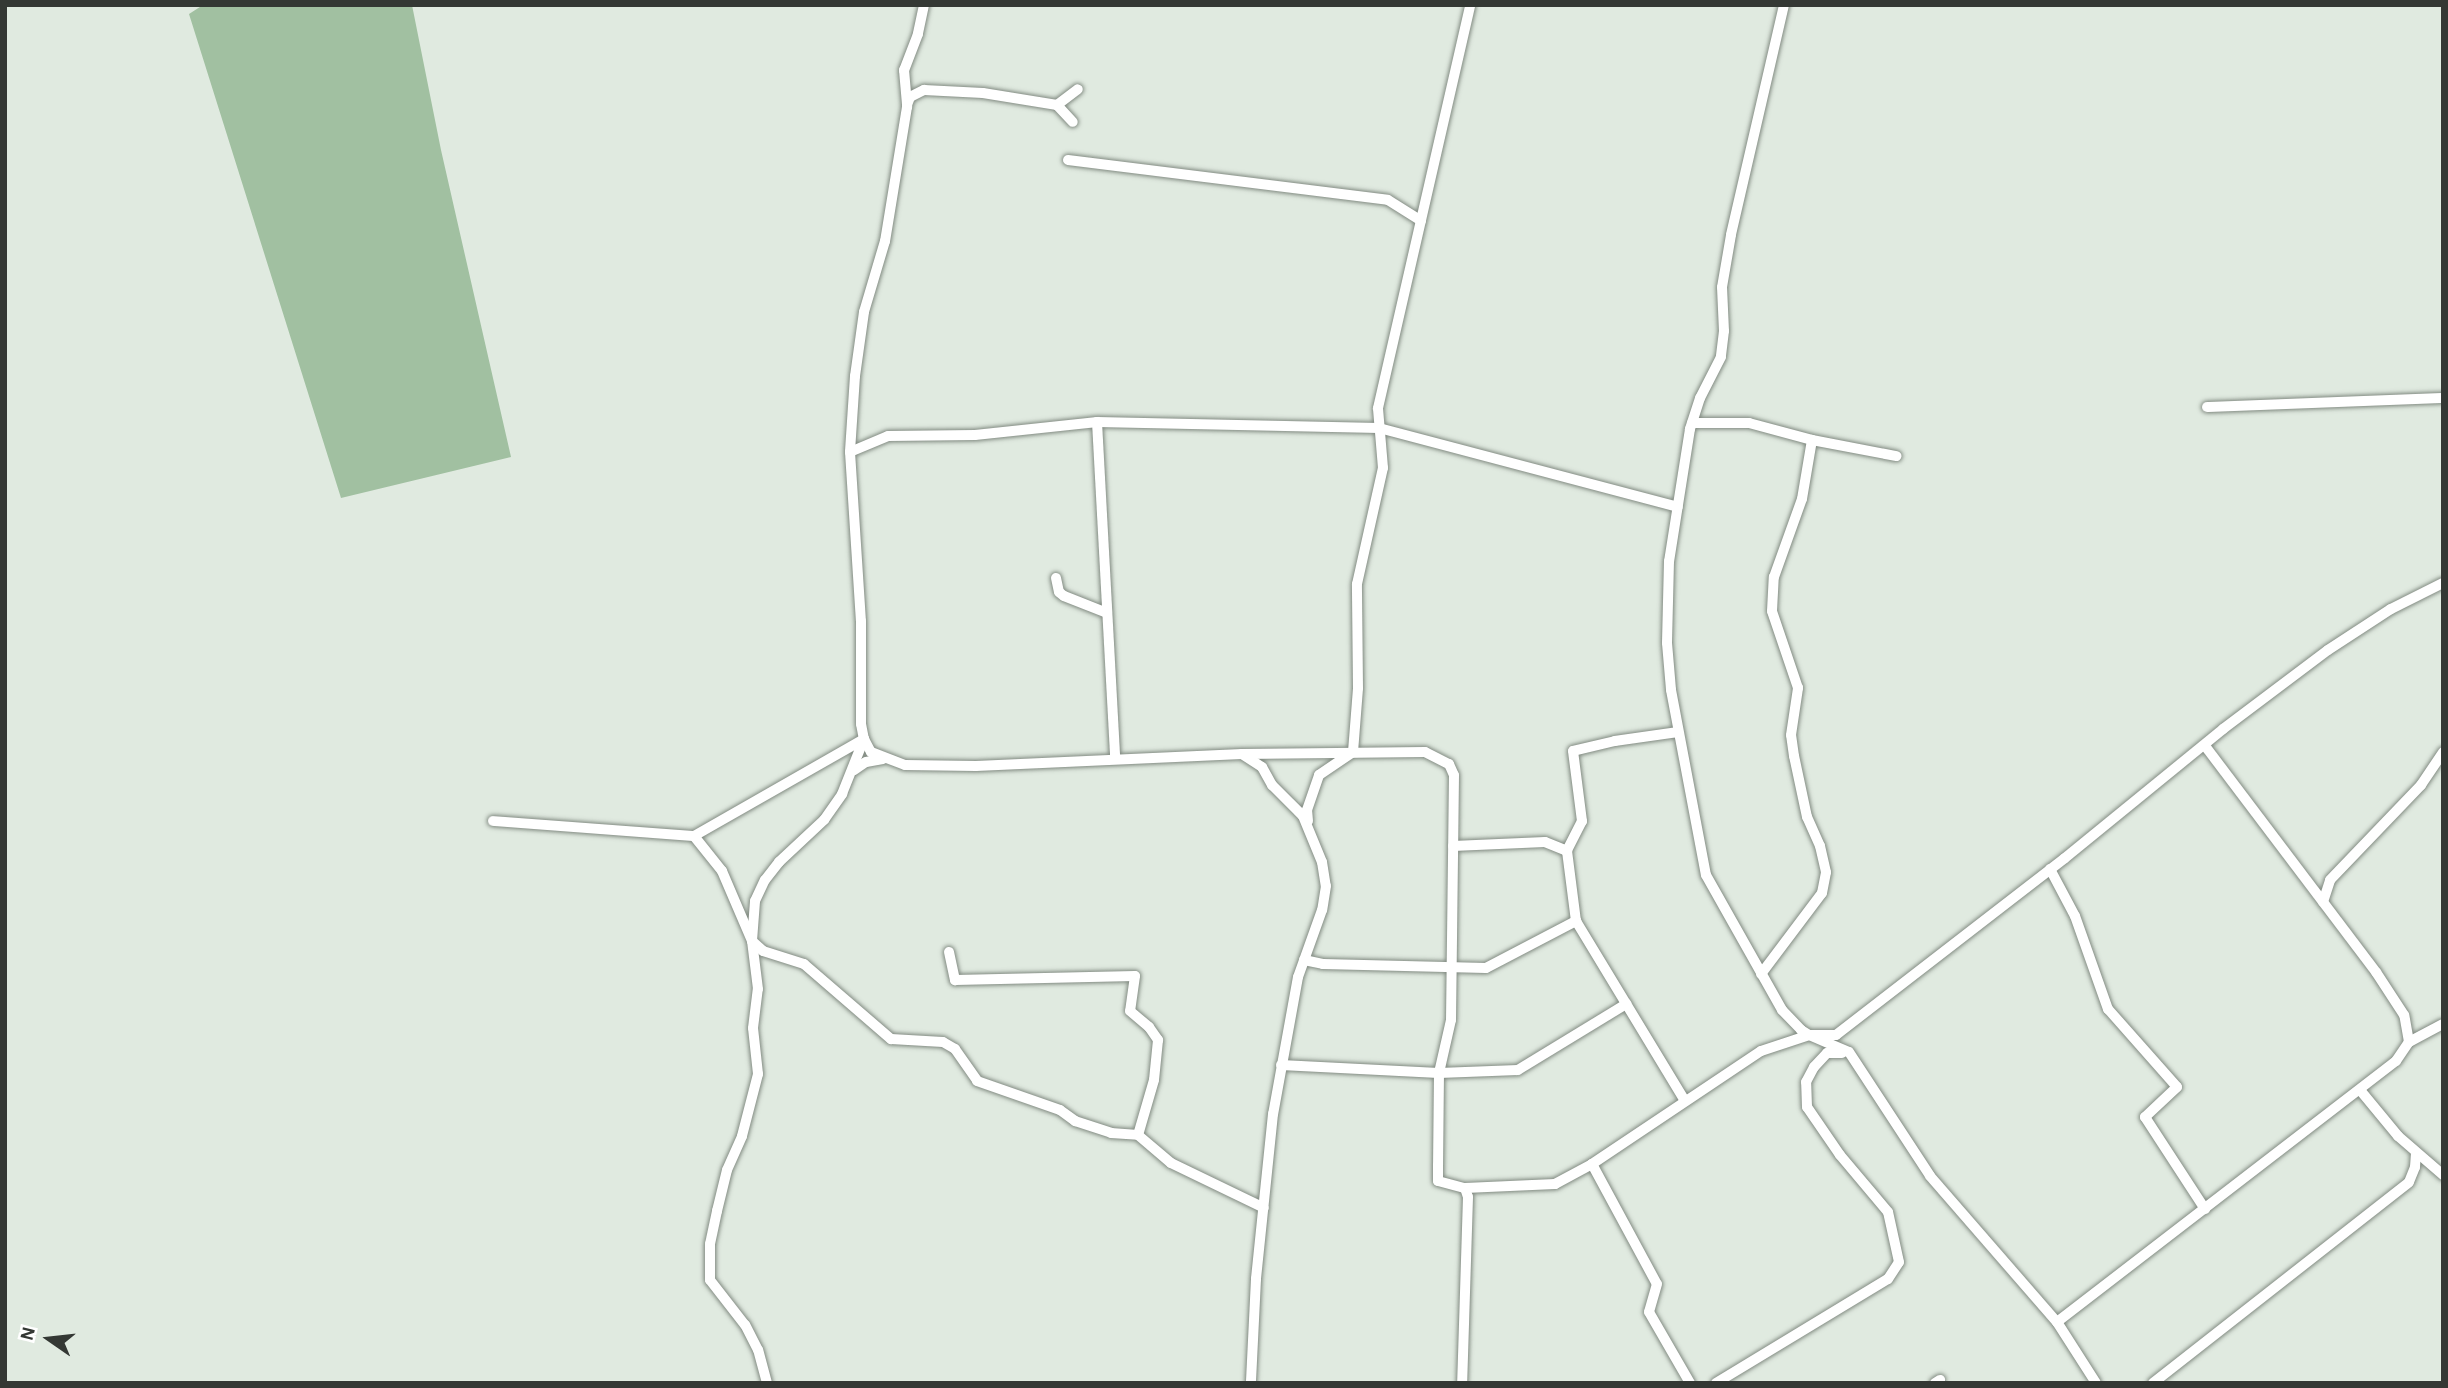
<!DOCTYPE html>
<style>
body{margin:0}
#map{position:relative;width:2448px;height:1388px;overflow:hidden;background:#e0eae0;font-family:"Alegreya Sans",sans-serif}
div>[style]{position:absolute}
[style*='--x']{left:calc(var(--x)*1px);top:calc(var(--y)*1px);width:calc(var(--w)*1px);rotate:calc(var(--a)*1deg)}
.green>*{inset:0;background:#a1c0a1}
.roads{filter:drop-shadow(0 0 2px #828b82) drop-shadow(0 0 2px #828b82)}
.street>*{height:10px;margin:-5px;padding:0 5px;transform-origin:5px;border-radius:5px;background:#fff}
span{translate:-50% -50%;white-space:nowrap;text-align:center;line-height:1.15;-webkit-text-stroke:5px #fff;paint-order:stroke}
.frame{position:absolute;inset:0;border:7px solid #343834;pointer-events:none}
.north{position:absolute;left:14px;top:1304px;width:70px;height:70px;-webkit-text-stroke:5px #fff;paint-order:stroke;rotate:284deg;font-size:19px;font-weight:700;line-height:28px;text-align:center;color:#343834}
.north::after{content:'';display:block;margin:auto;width:24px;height:32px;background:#343834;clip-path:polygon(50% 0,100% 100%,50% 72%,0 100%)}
</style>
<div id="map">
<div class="green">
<div style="clip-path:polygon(203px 5px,412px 5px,441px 150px,511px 457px,341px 498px,189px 14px)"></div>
</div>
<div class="roads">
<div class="street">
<div style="--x:924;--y:5;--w:30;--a:102"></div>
<div style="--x:918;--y:34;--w:39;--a:111"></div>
<div style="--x:904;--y:70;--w:37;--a:85"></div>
<div style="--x:907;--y:107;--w:136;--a:99.3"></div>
<div style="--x:885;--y:241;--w:74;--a:106.5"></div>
<div style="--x:864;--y:312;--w:65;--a:98"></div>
<div style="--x:855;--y:376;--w:76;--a:93.8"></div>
<div style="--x:850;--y:452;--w:169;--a:86.3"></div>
<div style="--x:861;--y:621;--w:103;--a:90"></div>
<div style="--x:861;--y:724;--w:15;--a:79"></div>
<div style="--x:864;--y:739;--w:15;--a:62"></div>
<div style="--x:871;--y:752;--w:36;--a:21"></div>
<div style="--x:905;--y:765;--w:71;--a:0.8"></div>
<div style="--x:976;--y:766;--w:266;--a:-2.6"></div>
<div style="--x:1242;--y:754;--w:24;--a:33"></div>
<div style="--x:1262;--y:767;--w:21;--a:61"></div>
<div style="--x:1272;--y:785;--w:44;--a:45"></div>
<div style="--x:1303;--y:816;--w:50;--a:67.6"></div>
<div style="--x:1322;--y:862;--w:24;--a:81"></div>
<div style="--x:1326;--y:886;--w:24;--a:99"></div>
<div style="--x:1322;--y:910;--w:71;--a:109.7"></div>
<div style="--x:1298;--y:977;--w:139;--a:100.3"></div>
<div style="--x:1273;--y:1114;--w:166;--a:95.9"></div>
<div style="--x:1256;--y:1279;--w:104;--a:92.8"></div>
<div style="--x:1784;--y:5;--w:236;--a:103"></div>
<div style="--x:1731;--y:235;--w:53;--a:99.8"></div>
<div style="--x:1722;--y:287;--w:44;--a:87.4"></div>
<div style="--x:1724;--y:331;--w:26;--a:97"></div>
<div style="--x:1721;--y:357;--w:46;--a:117.1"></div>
<div style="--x:1700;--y:398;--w:33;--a:108"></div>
<div style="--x:1690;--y:429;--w:134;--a:99"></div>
<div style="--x:1669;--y:561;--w:82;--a:91.4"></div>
<div style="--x:1667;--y:643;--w:47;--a:85.1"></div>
<div style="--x:1671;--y:690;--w:188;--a:79.3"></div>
<div style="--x:1706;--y:875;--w:155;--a:60.6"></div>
<div style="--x:1782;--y:1010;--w:28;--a:46"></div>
<div style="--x:1801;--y:1030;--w:9;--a:32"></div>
<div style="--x:1809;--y:1035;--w:27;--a:0"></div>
<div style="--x:1836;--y:1035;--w:289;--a:-37.7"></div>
<div style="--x:2065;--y:858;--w:204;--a:-39.2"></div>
<div style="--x:2223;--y:729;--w:131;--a:-37"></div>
<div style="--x:2328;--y:650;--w:75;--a:-33.1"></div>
<div style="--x:2391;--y:609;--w:58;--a:-26.6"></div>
<div style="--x:907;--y:105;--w:9;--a:-69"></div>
<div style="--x:910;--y:97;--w:16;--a:-27"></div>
<div style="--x:924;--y:90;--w:59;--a:2.9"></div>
<div style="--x:983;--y:93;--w:75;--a:9.2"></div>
<div style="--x:1057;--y:105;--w:23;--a:47"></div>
<div style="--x:1057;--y:105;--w:26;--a:-37"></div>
<div style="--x:1068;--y:160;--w:322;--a:7.1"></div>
<div style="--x:1388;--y:200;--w:39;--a:32"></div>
<div style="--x:2207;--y:407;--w:236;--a:-2.2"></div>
<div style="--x:1097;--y:422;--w:282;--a:1.2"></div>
<div style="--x:1379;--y:428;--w:309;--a:14.8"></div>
<div style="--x:1692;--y:423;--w:57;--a:0"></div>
<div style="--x:1749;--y:423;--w:65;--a:15.1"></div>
<div style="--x:1812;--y:440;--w:86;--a:10.8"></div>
<div style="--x:850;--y:452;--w:41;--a:-22.8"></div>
<div style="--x:888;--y:436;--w:87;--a:-0.7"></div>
<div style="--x:975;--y:435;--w:123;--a:-6.1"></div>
<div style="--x:1097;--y:422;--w:335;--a:86.9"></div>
<div style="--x:1056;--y:578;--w:14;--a:78"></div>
<div style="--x:1059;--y:592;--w:6;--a:39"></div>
<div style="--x:1064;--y:596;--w:46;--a:21.6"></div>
<div style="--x:1678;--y:732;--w:64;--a:171.9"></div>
<div style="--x:1615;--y:741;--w:43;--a:166.6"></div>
<div style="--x:1573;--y:751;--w:71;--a:82.7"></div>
<div style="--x:1582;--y:821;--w:34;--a:117"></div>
<div style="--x:1567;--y:851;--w:71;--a:82.7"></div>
<div style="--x:1576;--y:921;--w:210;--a:58.8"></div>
<div style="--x:1242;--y:754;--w:183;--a:-0.6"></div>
<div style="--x:1425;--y:752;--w:27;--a:27"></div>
<div style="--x:1449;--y:764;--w:12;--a:66"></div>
<div style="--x:1454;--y:775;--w:245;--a:90.7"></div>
<div style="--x:1451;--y:1020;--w:54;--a:102.8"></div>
<div style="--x:1439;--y:1073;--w:92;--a:90.6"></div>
<div style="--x:1438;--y:1165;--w:16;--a:90"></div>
<div style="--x:1438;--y:1181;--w:28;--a:15"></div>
<div style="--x:1465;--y:1188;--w:9;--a:72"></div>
<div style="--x:1468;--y:1197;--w:186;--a:91.8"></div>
<div style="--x:854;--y:770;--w:14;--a:-34"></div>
<div style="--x:866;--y:762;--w:17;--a:-10"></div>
<div style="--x:493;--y:821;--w:202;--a:4.3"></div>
<div style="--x:694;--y:836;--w:196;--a:-29.7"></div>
<div style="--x:1308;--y:821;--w:11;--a:-95"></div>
<div style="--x:1307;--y:810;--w:37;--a:-71"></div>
<div style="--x:1319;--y:775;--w:41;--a:-34.1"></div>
<div style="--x:1353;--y:752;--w:64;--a:-85.5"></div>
<div style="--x:1358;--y:688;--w:104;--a:-90.6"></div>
<div style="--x:1357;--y:584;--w:119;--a:-77.4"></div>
<div style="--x:1383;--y:468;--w:60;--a:-94.8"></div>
<div style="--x:1378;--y:408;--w:413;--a:-77.1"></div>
<div style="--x:694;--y:836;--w:45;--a:51.3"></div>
<div style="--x:722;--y:871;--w:76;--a:66.8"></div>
<div style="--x:752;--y:941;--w:15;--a:42"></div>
<div style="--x:763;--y:951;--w:43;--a:17.6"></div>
<div style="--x:804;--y:964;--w:115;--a:40.8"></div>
<div style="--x:891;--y:1039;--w:52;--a:3.3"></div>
<div style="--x:943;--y:1042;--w:14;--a:30"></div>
<div style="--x:955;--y:1049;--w:39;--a:55"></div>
<div style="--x:977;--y:1081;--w:88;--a:19.3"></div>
<div style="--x:1060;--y:1110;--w:19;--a:36"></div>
<div style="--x:1075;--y:1121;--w:38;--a:18"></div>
<div style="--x:1111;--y:1133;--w:27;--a:4"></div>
<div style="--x:1453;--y:846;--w:92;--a:-2.5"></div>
<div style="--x:1545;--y:842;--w:24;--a:22"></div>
<div style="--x:2050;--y:869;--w:53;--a:62"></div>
<div style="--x:2075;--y:916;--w:99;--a:70.5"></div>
<div style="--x:2108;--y:1009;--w:104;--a:48.5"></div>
<div style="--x:2177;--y:1087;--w:44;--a:136.8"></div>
<div style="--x:2145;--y:1117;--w:110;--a:56.9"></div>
<div style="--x:2323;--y:902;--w:23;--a:-72"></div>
<div style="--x:2330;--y:880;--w:132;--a:-46.2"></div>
<div style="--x:2421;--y:785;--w:40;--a:-56"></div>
<div style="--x:949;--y:952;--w:29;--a:78"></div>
<div style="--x:955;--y:980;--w:180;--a:-1.3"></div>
<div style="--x:1135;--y:976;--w:35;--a:98"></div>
<div style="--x:1130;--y:1011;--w:25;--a:40"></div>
<div style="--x:1149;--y:1027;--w:16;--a:55"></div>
<div style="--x:1158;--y:1040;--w:40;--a:95.7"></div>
<div style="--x:1154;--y:1080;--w:57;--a:106.2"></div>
<div style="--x:1138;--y:1135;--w:43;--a:40.3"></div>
<div style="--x:1171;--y:1163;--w:103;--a:25.8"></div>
<div style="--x:1304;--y:960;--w:19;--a:12"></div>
<div style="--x:1323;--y:964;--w:163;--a:1.4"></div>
<div style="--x:1486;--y:968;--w:102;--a:-27.6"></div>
<div style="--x:1761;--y:974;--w:101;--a:-53"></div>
<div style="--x:1822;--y:893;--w:21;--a:-79"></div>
<div style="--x:1826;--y:872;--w:27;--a:-103"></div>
<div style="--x:1820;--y:846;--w:32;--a:-114"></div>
<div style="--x:1807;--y:817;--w:62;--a:-102"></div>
<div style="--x:1794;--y:756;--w:21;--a:-98"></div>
<div style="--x:1791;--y:735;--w:48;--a:-81.5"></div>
<div style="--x:1798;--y:688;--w:81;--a:-108.7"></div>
<div style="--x:1772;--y:611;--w:34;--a:-87"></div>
<div style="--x:1774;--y:577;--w:83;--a:-70.3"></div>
<div style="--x:1802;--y:499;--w:60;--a:-80.4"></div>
<div style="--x:2409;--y:1042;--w:38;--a:-28"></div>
<div style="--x:1281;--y:1065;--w:158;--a:2.9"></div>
<div style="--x:1439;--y:1073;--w:79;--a:-2.2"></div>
<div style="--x:1518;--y:1070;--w:127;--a:-31.4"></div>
<div style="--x:2360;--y:1090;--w:60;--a:50.4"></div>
<div style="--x:2398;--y:1136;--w:60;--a:40.9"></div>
<div style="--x:1592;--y:1164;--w:136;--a:61.6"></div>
<div style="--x:1657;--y:1284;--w:29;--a:106"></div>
<div style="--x:1649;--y:1312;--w:82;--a:60"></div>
<div style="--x:1465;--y:1188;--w:90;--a:-2.5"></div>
<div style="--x:1555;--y:1184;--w:42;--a:-28.4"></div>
<div style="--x:1592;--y:1164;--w:203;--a:-33.8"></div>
<div style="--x:1761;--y:1051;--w:51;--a:-18.4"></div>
<div style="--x:1809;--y:1035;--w:43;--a:23"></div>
<div style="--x:1849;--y:1052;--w:148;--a:56.8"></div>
<div style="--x:1930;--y:1176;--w:194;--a:49"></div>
<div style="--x:2057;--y:1322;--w:72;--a:57.4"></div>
<div style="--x:2057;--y:1322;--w:428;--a:-37.6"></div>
<div style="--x:2396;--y:1061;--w:23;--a:-56"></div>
<div style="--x:2409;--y:1042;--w:27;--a:-100"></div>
<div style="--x:2404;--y:1015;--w:51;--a:-123.1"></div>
<div style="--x:2376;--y:972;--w:283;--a:-127.1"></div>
<div style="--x:767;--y:1383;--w:34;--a:-105"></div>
<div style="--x:758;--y:1350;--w:28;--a:-117"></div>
<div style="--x:745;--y:1325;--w:57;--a:-127.9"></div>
<div style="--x:710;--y:1280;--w:36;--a:-90"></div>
<div style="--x:710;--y:1244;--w:34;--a:-78"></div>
<div style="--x:717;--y:1211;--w:42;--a:-76.3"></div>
<div style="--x:727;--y:1170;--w:37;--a:-66"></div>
<div style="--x:742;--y:1136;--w:64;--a:-75.5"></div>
<div style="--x:758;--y:1074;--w:46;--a:-96.2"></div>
<div style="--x:753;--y:1028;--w:39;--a:-83"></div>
<div style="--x:758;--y:989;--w:48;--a:-97.1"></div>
<div style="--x:752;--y:941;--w:40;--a:-85.7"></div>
<div style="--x:755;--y:901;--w:23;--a:-65"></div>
<div style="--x:765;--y:880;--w:23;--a:-52"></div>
<div style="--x:779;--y:862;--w:62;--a:-43"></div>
<div style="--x:824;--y:820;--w:32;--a:-55"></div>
<div style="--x:842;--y:794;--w:59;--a:-68.2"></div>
<div style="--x:1716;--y:1383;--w:201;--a:-31.2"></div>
<div style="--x:1888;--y:1279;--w:20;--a:-57"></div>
<div style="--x:1899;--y:1262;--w:51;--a:-102.4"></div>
<div style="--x:1888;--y:1212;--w:75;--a:-130.1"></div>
<div style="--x:1840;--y:1155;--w:58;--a:-124.5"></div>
<div style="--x:1807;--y:1107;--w:25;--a:-92"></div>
<div style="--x:1806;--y:1082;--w:17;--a:-62"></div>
<div style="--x:1814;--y:1067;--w:19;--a:-47"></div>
<div style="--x:1827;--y:1053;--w:15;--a:0"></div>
<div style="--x:1935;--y:1383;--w:6;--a:-31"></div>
<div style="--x:2153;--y:1383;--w:325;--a:-38.1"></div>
<div style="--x:2409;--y:1182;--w:16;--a:-68"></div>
<div style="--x:2415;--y:1167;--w:13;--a:-86"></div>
</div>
</div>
<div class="frame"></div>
<div class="north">N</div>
</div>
